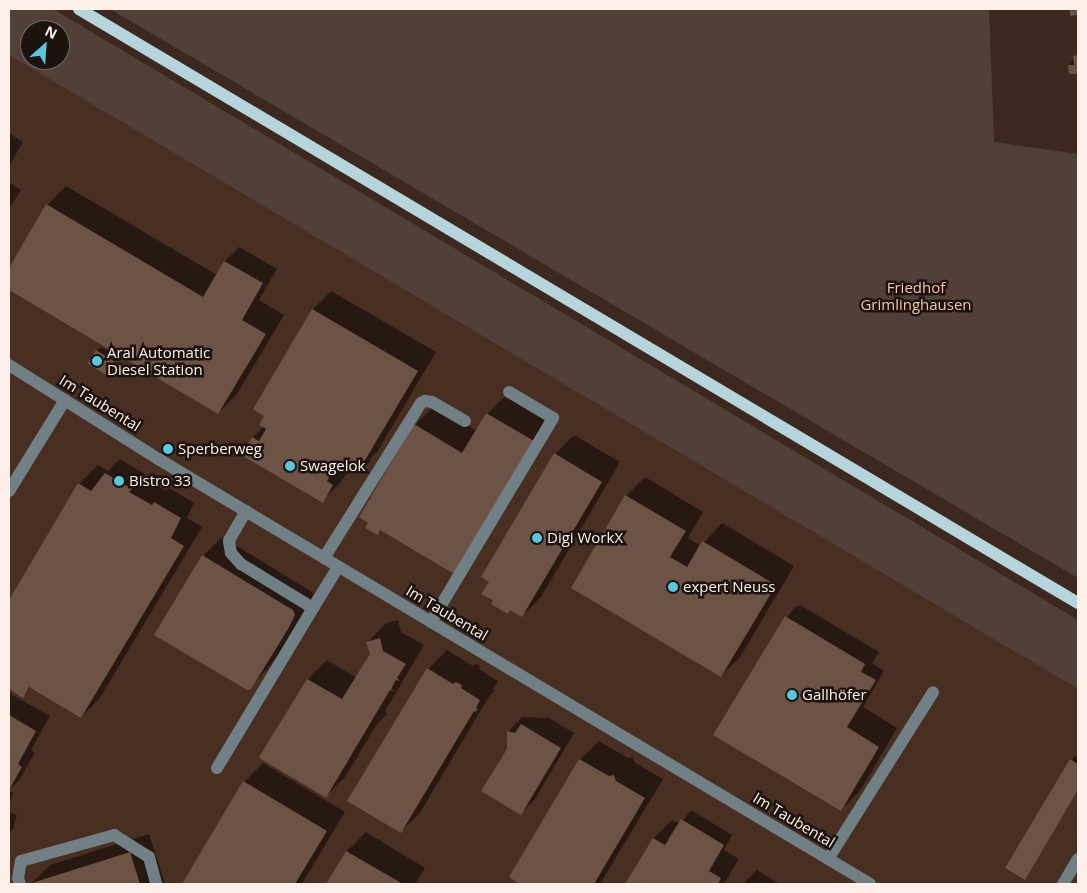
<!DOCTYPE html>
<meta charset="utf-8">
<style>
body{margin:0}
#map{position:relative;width:1087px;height:893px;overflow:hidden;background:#3c281f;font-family:"Open Sans",sans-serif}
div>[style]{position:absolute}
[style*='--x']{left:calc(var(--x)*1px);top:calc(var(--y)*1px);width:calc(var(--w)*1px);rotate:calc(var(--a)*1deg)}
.built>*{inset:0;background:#492e22}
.green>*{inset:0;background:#514038}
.shadow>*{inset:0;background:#0007}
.building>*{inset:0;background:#6d5246;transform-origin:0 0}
.minor>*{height:12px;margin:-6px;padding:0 6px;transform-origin:6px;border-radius:6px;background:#718084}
.major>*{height:12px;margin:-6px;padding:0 6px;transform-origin:6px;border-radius:6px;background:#b5d4db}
.dots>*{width:14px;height:14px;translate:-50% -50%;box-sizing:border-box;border:2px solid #1c130f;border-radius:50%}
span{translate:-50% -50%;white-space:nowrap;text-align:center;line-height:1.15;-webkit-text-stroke:5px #1c130f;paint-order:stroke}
.park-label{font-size:15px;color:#f9c2aa}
.poi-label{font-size:15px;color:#fdefe9}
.left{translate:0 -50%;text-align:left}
.street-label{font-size:15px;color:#fdefe9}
.frame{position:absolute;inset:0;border:10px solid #fdefe9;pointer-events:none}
.north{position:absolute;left:20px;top:20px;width:50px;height:50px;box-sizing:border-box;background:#1c130f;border:1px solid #766b66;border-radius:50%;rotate:26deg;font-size:14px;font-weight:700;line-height:20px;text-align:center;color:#fdefe9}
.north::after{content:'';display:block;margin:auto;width:18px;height:22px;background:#56c9e1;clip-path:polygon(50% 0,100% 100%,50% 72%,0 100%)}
</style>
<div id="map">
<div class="built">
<div style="clip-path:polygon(9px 55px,1078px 689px,1078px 884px,9px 884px)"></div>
</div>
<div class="green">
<div style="clip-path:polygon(evenodd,9px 9px,53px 9px,1078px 620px,1078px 689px,9px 55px,9px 9px,30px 30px,60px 30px,60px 60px,30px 60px,30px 30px)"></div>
<div style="clip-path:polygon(110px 9px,989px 9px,994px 142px,1078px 154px,1078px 578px)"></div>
</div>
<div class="shadow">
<div style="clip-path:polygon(1078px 53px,1078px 72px,1070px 73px,1069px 66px)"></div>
<div style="clip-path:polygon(9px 133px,23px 142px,9px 166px)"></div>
<div style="clip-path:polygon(9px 182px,21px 190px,9px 209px)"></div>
<div style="clip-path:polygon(66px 186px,217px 275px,225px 261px,239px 247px,277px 269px,259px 300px,284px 315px,237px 394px,218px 413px,9px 288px,9px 270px,47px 205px)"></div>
<div style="clip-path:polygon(331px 291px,436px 352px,377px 452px,358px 471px,351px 466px,341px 482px,322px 501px,243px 455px,253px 437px,264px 426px,313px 309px)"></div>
<div style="clip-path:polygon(101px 347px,118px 357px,107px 374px,97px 351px)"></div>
<div style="clip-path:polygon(506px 395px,552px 422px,473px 554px,382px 530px,377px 534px,369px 522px,361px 517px,415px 425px,434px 406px,477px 431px,487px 414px)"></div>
<div style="clip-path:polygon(574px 435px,620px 462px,541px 597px,522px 616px,511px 609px,508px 613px,495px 600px,490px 581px,555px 454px)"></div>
<div style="clip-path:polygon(120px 459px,145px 474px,143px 477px,166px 491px,169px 488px,194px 503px,187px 518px,202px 527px,100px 698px,81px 717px,31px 687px,22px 696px,9px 688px,9px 601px,79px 484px,98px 465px,108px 471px)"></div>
<div style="clip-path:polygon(645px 477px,703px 512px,688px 538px,701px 546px,722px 523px,794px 566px,740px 657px,721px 676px,626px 496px)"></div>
<div style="clip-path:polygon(222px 537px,312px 592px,313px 595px,278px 656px,250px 688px,203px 556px)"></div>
<div style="clip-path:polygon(800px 605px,879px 652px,872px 663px,884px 671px,863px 707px,897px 728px,860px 791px,841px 810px,781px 624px,795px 607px)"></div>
<div style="clip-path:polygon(398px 620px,401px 632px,424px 645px,385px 711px,387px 714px,377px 724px,345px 777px,326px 796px,261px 756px,308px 679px,327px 660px,357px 678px,371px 655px,368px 642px,386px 623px)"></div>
<div style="clip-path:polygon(447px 650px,473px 666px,476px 664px,480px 666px,479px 669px,498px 681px,493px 689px,495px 690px,488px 698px,420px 813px,401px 831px,428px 669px)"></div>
<div style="clip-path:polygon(9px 693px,50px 716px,31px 750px,35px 752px,20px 779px,9px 790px)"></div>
<div style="clip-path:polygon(522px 717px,549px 718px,574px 733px,535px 799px,521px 813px,508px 750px,508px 732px)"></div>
<div style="clip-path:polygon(599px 741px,628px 758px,633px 757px,634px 762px,663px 779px,600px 884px,523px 884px,510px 877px,580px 760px)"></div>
<div style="clip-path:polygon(1075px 756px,1078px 757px,1078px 791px,1024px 878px,1071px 760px)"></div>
<div style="clip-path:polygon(263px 763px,345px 812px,302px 884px,184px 884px,244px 782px)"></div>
<div style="clip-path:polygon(9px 791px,13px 793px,9px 806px)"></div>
<div style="clip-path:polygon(691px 810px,732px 835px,724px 850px,739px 859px,724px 884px,626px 884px,654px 838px,672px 820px,680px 824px)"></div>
<div style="clip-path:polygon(9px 812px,17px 815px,13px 829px,9px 833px)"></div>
<div style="clip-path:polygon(366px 832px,425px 868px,415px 884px,328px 884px,347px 851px)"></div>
<div style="clip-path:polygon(149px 834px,165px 884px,31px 884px,50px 865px)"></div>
<div style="clip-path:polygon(757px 870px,780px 884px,743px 884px)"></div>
</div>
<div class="building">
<div style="clip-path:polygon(1070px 9px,1078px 9px,1078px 15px,1070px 16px)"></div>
<div style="clip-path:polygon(1078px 55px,1078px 74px,1069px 74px,1068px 65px,1074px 65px,1073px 56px)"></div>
<div style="clip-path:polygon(46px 204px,203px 297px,224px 261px,263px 283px,242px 320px,266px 334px,218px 414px,9px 290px,9px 268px)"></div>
<div style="clip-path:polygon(312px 309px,418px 371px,358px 472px,345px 465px,341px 473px,334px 469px,327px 481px,333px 485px,323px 503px,241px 455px,252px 437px,259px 441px,266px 429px,259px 425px,264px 416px,253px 409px)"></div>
<div style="left:96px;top:350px;width:22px;height:16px;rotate:32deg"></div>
<div style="clip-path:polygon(486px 413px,534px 441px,454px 574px,380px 530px,378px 535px,365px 528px,368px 523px,359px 517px,414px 424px,462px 453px)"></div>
<div style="clip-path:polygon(554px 453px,602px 482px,522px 617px,510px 610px,508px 614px,491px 604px,493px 600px,481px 594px,489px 582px,481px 577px)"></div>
<div style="clip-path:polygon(105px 473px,132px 489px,129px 492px,152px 505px,154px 502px,181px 518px,171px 538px,184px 546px,81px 718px,29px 687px,23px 698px,9px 689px,9px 600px,78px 483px,91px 491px)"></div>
<div style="clip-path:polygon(625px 495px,686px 531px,670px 557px,687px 567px,702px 541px,776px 585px,721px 677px,571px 588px)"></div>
<div style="clip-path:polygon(202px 555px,293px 610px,295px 615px,288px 629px,251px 689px,247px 690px,154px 635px)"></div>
<div style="clip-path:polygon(785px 616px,865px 664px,861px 672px,876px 680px,847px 727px,879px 747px,841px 811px,713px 735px)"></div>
<div style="clip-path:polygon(380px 638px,383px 651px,406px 664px,397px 678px,400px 681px,396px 680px,391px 689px,395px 691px,390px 690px,327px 796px,330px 797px,325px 797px,261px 759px,259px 757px,307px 679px,342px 699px,370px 654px,366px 642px)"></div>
<div style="clip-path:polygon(427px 668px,453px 684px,456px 682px,462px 685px,461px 688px,480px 700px,476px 708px,478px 709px,475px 712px,474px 711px,401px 833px,347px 801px)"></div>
<div style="clip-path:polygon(9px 715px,36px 731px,18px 764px,22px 767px,9px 790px)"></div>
<div style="clip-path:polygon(521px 724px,561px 748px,521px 815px,481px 791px,507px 749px,507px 731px,515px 733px)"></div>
<div style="clip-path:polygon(579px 759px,609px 776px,614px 775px,616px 781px,645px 798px,594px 884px,520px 884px,509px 877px)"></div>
<div style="clip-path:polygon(1070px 759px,1078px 764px,1078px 790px,1025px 880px,1005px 868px)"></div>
<div style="clip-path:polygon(243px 781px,327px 831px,295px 884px,182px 884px)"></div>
<div style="clip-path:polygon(681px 819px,724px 845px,709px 871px,721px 878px,718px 884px,625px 884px,653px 838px,665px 845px)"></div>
<div style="clip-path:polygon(346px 851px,403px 884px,326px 884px)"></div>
<div style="clip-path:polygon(130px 852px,140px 884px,29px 884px)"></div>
</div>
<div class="minor">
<div style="--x:9;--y:365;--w:178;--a:32.2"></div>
<div style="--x:160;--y:460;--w:827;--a:30.84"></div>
<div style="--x:9;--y:491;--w:107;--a:-58.4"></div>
<div style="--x:246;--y:511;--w:34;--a:120"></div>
<div style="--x:229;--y:541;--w:12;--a:81"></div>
<div style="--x:231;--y:553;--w:15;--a:48"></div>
<div style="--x:241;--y:564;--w:84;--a:31.4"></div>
<div style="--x:313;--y:608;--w:48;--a:-58.6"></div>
<div style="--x:324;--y:558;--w:183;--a:-58"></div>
<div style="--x:421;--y:403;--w:4;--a:-27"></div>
<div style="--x:425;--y:401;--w:7;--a:8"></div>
<div style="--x:432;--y:402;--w:38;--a:30"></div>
<div style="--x:431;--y:622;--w:238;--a:-59.1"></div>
<div style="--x:553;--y:418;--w:51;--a:-149.4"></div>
<div style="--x:217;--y:768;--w:187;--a:-59"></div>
<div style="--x:828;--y:859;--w:197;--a:-57.8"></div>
<div style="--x:20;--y:884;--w:6;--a:-108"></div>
<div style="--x:18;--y:878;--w:17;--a:-80"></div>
<div style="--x:21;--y:861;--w:97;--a:-15.6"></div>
<div style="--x:114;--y:835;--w:41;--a:32.2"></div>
<div style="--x:149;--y:857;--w:28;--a:75"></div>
<div style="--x:1063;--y:884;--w:29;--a:-59"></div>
</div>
<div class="major">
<div style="--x:79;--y:9;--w:1162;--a:30.74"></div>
</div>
<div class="dots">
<div style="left:97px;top:361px;background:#56c9e1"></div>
<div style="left:168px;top:449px;background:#56c9e1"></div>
<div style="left:290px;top:466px;background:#56c9e1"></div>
<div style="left:119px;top:481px;background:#56c9e1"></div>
<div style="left:537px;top:538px;background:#56c9e1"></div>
<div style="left:673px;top:587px;background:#56c9e1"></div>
<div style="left:792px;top:695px;background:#56c9e1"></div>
</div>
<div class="park-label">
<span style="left:916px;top:296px">Friedhof<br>Grimlinghausen</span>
</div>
<div class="poi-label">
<span class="left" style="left:107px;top:361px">Aral Automatic<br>Diesel Station</span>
<span class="left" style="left:178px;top:449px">Sperberweg</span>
<span class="left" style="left:300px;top:466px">Swagelok</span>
<span class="left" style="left:129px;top:481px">Bistro 33</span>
<span class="left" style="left:547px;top:538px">Digi WorkX</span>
<span class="left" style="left:683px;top:587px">expert Neuss</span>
<span class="left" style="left:802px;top:695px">Gallhöfer</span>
</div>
<div class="street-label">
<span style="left:100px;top:403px;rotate:32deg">Im Taubental</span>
<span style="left:447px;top:613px;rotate:31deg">Im Taubental</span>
<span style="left:794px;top:820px;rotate:31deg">Im Taubental</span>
</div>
<div class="frame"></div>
<div class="north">N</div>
</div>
